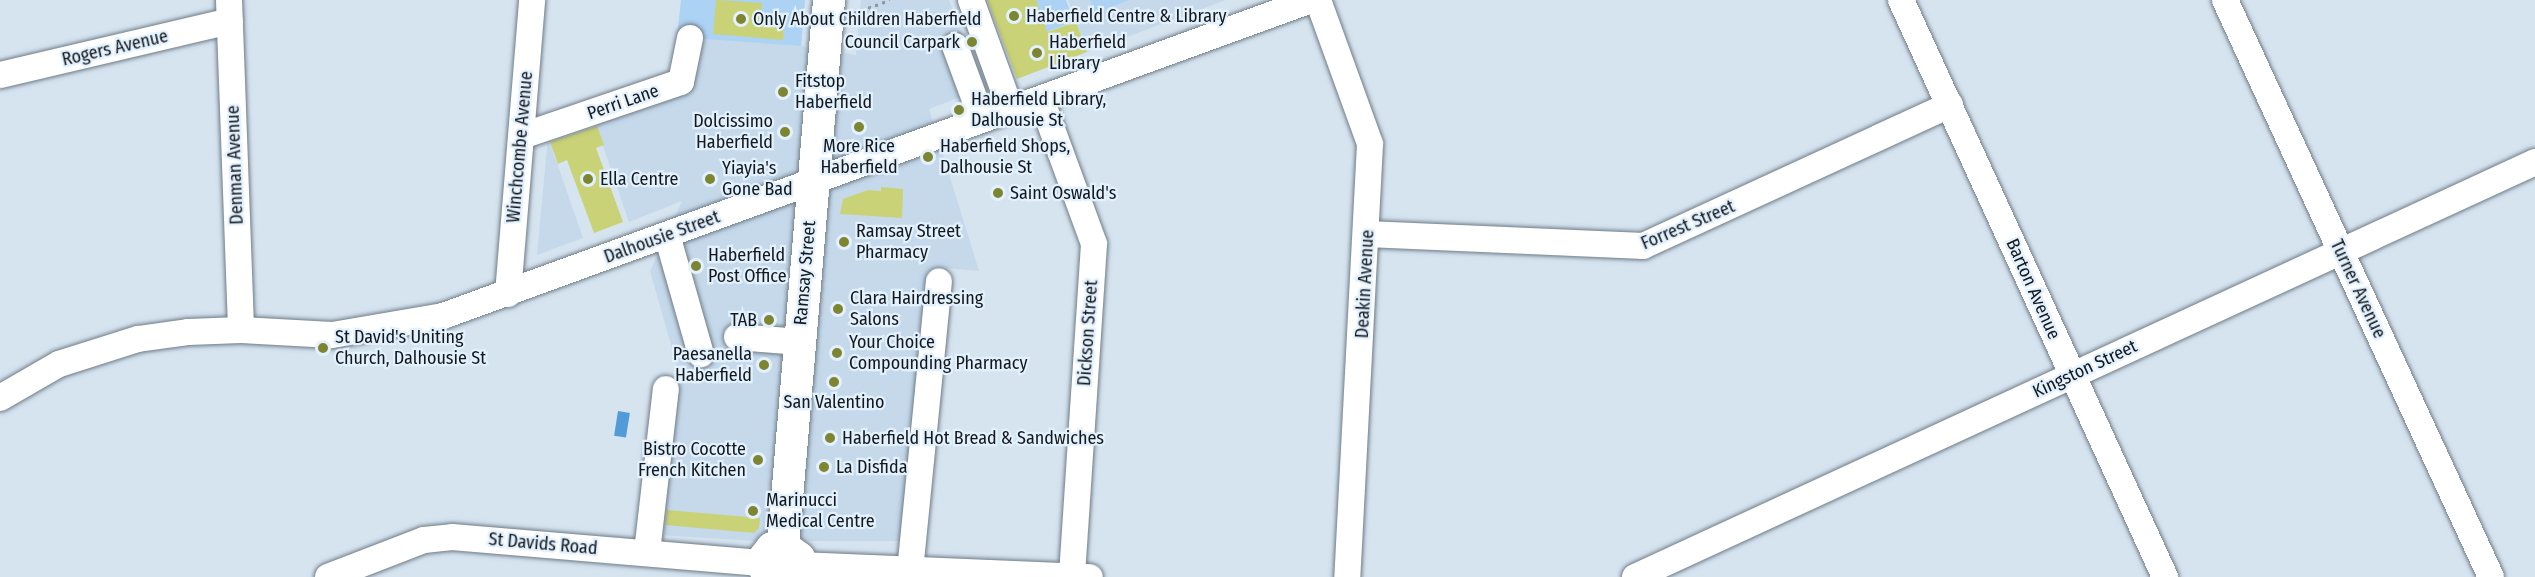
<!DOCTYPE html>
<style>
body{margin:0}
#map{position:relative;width:2535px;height:577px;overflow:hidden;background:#d6e4f0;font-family:"Fira Sans Condensed",sans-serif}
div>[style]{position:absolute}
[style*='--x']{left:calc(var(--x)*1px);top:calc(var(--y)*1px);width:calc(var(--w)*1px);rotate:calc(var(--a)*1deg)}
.built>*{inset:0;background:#c5d9eb}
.green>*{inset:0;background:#acd2f4}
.water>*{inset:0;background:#519cd8;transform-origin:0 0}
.building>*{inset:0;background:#c9d276}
.path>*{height:3px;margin-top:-1.5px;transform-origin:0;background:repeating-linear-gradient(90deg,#8b959e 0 3px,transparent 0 7.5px)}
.roads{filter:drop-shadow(0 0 2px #6f7c87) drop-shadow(0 0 2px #6f7c87)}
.minor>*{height:26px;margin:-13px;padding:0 13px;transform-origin:13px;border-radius:13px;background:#fff}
.major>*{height:32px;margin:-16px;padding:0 16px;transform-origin:16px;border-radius:16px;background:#fff}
.dots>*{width:16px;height:16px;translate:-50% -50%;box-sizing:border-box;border:3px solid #e3f1fe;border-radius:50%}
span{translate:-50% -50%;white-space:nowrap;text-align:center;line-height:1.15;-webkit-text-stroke:4.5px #e3f1fe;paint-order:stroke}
.poi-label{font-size:18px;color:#13181c}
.left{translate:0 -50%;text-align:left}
.right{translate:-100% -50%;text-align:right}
.street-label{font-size:18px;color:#13181c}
</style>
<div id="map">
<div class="built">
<div style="clip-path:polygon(681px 0,805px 1px,801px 46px,856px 55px,861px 0,949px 0,982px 89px,929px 109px,979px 271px,934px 267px,910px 541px,757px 541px,642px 534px,657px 388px,679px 373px,650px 271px,682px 201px,629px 222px,594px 120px,691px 86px)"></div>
<div style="clip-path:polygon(1068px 0,1226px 0,1087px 52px)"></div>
<div style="clip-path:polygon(548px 137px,583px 238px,537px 255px)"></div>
</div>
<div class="green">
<div style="clip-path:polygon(681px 0,805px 0,801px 46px,677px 37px)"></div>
<div style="clip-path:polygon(1026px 0,1066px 0,1074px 22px,1038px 35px)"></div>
<div style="clip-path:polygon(1090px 0,1129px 0,1095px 13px)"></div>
</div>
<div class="water">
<div style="left:618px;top:411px;width:12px;height:25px;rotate:9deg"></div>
</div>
<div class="building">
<div style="clip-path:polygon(716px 0,762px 3px,761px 13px,785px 15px,783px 40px,713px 34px)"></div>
<div style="clip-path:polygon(987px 0,1036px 0,1047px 32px,1076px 22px,1087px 52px,1017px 79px)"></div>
<div style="clip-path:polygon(597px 126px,604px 145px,596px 148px,623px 222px,594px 233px,567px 160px,558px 164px,550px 142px)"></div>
<div style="clip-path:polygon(881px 187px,903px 189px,902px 218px,840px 214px,843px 199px,868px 190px,881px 191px)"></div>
<div style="clip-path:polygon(667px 510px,760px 518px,759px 528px,754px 533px,665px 525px)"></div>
</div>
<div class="path">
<div style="--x:854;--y:13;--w:38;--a:-20"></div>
</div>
<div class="roads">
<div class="minor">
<div style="--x:229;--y:0;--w:330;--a:87.9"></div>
<div style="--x:971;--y:0;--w:115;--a:70.1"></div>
<div style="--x:1318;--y:0;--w:153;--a:70.1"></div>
<div style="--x:1370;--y:144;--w:434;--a:93"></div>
<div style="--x:1901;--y:0;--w:635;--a:65.41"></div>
<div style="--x:2225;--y:0;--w:635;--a:65.25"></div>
<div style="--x:955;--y:46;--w:78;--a:69.7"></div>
<div style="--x:0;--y:75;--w:236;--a:-13.2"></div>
<div style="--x:1041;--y:99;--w:154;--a:69.9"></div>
<div style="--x:1094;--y:244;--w:333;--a:93.8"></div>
<div style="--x:522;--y:136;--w:168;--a:-18.8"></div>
<div style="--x:681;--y:82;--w:45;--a:-78.4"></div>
<div style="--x:1368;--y:234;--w:275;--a:2.5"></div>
<div style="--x:1643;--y:246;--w:338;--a:-24.7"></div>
<div style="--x:667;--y:235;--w:124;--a:74.1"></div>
<div style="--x:508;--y:294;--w:295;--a:-85.3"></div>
<div style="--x:737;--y:337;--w:63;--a:4.5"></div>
<div style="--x:0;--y:398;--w:68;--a:-30"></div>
<div style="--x:59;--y:364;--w:83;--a:-17.6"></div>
<div style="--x:138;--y:339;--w:50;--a:-8"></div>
<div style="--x:188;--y:332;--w:53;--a:-2.2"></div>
<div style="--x:241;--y:330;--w:91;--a:3.1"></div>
<div style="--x:332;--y:335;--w:113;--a:-9.7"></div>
<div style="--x:443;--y:316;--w:924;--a:-20"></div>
<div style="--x:647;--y:552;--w:164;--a:-83.4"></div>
<div style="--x:800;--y:565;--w:290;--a:2.4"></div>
<div style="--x:910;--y:571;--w:291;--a:-84.3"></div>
<div style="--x:328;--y:577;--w:103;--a:-21.1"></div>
<div style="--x:424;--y:540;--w:28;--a:-6"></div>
<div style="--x:452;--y:537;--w:313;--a:4.8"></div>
<div style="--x:1635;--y:577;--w:991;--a:-24.75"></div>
</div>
<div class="major">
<div style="--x:783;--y:546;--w:548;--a:-85.18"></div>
<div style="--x:771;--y:577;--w:10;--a:-127"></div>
<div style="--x:765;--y:569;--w:12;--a:-90"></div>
<div style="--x:765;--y:557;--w:11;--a:-52"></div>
<div style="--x:772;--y:548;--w:11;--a:-10"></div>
<div style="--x:783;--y:546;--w:20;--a:37"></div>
<div style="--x:799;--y:558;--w:20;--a:108"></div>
</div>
</div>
<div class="dots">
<div style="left:1014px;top:16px;background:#7e8530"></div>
<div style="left:741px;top:19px;background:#7e8530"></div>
<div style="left:972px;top:42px;background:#7e8530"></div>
<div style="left:1037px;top:53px;background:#7e8530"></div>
<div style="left:783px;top:92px;background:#7e8530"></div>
<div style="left:959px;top:110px;background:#7e8530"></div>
<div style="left:859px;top:127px;background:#7e8530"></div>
<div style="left:785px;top:132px;background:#7e8530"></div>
<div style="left:928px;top:157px;background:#7e8530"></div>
<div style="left:588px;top:179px;background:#7e8530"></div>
<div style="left:710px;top:179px;background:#7e8530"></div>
<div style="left:998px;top:193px;background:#7e8530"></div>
<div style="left:844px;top:242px;background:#7e8530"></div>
<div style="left:696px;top:266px;background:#7e8530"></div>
<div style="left:838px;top:309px;background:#7e8530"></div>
<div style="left:769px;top:320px;background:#7e8530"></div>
<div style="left:323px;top:348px;background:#7e8530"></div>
<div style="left:837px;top:353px;background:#7e8530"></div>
<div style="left:764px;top:365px;background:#7e8530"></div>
<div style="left:834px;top:382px;background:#7e8530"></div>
<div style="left:830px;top:438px;background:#7e8530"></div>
<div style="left:758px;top:460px;background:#7e8530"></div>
<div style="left:824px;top:467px;background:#7e8530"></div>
<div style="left:753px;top:511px;background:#7e8530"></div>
</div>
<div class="poi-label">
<span class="left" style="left:1026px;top:16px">Haberfield Centre &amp; Library</span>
<span class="left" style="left:753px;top:19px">Only About Children Haberfield</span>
<span class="right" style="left:960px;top:42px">Council Carpark</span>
<span class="left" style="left:1049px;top:53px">Haberfield<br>Library</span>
<span class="left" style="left:795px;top:92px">Fitstop<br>Haberfield</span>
<span class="left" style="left:971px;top:110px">Haberfield Library,<br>Dalhousie St</span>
<span class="right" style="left:773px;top:132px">Dolcissimo<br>Haberfield</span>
<span style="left:859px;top:157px">More Rice<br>Haberfield</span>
<span class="left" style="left:940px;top:157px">Haberfield Shops,<br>Dalhousie St</span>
<span class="left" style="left:722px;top:179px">Yiayia's<br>Gone Bad</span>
<span class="left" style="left:600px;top:179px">Ella Centre</span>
<span class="left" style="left:1010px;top:193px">Saint Oswald's</span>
<span class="left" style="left:856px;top:242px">Ramsay Street<br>Pharmacy</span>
<span class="left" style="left:708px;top:266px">Haberfield<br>Post Office</span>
<span class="left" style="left:850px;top:309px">Clara Hairdressing<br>Salons</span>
<span class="right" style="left:757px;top:320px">TAB</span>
<span class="left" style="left:335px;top:348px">St David's Uniting<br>Church, Dalhousie St</span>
<span class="left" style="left:849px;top:353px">Your Choice<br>Compounding Pharmacy</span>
<span class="right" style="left:752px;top:365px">Paesanella<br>Haberfield</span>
<span style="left:834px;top:402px">San Valentino</span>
<span class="left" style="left:842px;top:438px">Haberfield Hot Bread &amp; Sandwiches</span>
<span class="right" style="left:746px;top:460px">Bistro Cocotte<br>French Kitchen</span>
<span class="left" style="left:836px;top:467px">La Disfida</span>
<span class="left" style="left:766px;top:511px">Marinucci<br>Medical Centre</span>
</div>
<div class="street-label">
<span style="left:115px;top:48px;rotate:-13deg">Rogers Avenue</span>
<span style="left:623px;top:102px;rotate:-19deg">Perri Lane</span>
<span style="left:520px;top:147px;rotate:-85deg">Winchcombe Avenue</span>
<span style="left:235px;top:165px;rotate:-92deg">Denman Avenue</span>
<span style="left:1688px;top:225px;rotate:-23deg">Forrest Street</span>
<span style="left:662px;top:237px;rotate:-20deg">Dalhousie Street</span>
<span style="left:805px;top:273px;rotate:-85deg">Ramsay Street</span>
<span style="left:1365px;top:284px;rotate:-87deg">Deakin Avenue</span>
<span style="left:2033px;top:289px;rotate:66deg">Barton Avenue</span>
<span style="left:2358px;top:289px;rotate:65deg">Turner Avenue</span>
<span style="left:1088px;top:333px;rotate:-86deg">Dickson Street</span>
<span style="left:2085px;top:369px;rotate:-25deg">Kingston Street</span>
<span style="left:543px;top:544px;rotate:5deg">St Davids Road</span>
</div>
</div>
